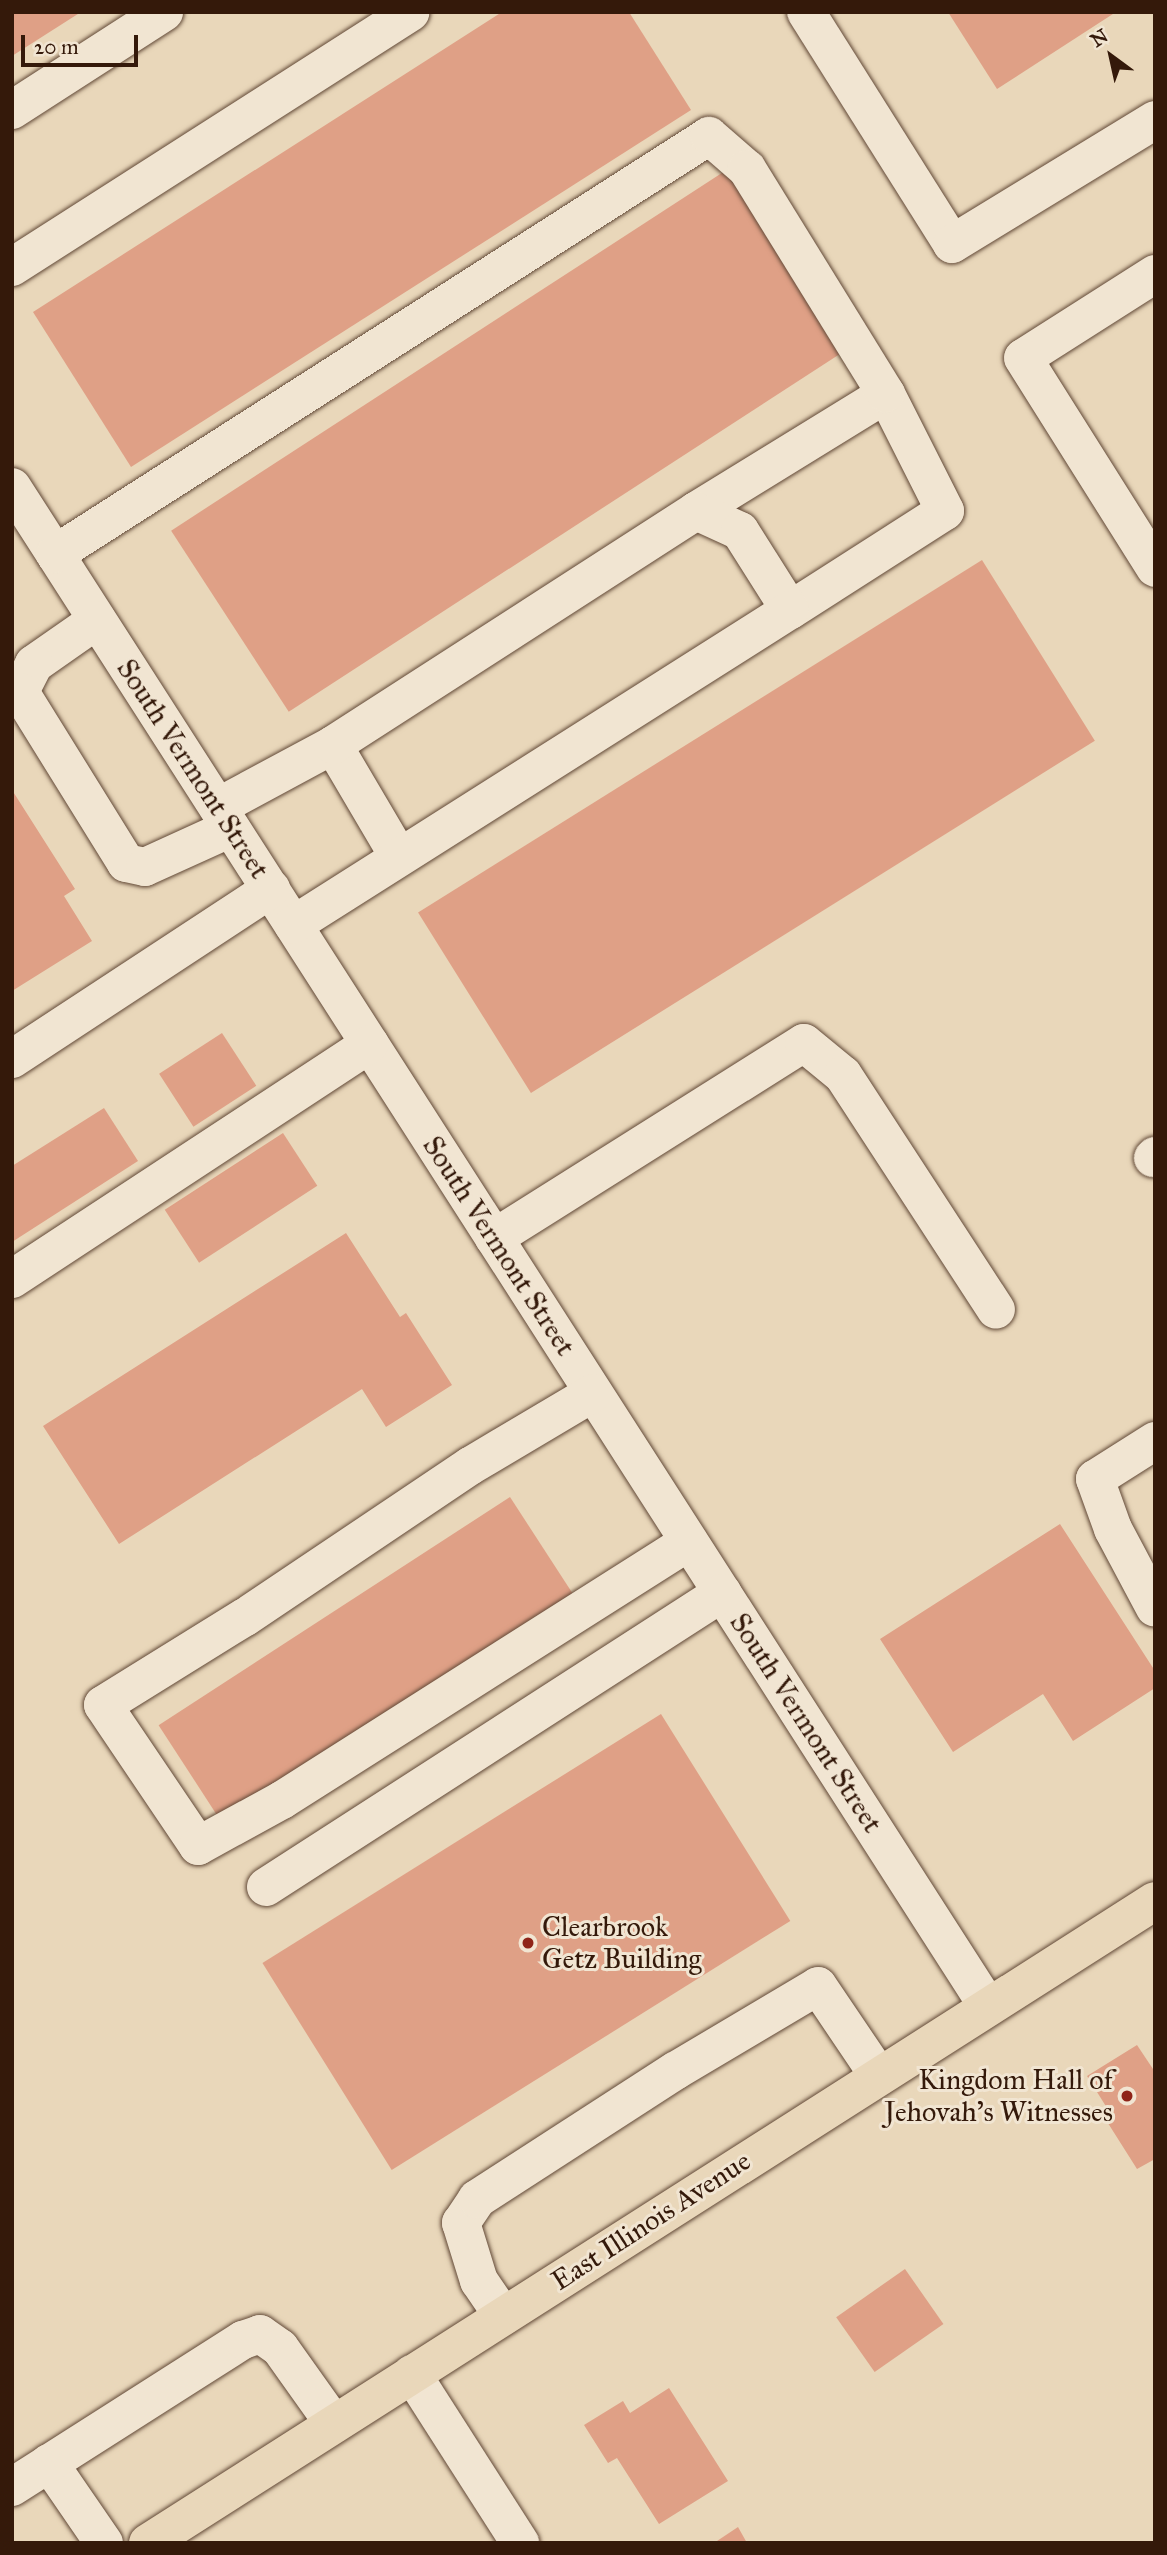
<!DOCTYPE html>
<style>
body{margin:0}
#map{position:relative;width:1167px;height:2555px;overflow:hidden;background:#e9d7ba;font-family:"IM FELL Great Primer",serif}
div>[style]{position:absolute}
[style*='--x']{left:calc(var(--x)*1px);top:calc(var(--y)*1px);width:calc(var(--w)*1px);rotate:calc(var(--a)*1deg)}
.building>*{inset:0;background:#dfa086;transform-origin:0 0}
.roads{filter:drop-shadow(0 0 2px #614836) drop-shadow(0 0 2px #614836)}
.minor>*{height:38px;margin:-19px;padding:0 19px;transform-origin:19px;border-radius:19px;background:#f1e5d2}
.major>*{height:38px;margin:-19px;padding:0 19px;transform-origin:19px;border-radius:19px;background:#e9d7ba}
.dots>*{width:19px;height:19px;translate:-50% -50%;box-sizing:border-box;border:4px solid #f1e5d2;border-radius:50%}
span{translate:-50% -50%;white-space:nowrap;text-align:center;line-height:1.15;-webkit-text-stroke:6px #f1e5d2;paint-order:stroke}
.street-label{font-size:28px;color:#34190a}
.poi-label{font-size:28px;color:#34190a}
.left{translate:0 -50%;text-align:left}
.right{translate:-100% -50%;text-align:right}
.frame{position:absolute;inset:0;border:14px solid #34190a;pointer-events:none}
.north{position:absolute;left:1076px;top:21px;width:70px;height:70px;-webkit-text-stroke:5px #f1e5d2;paint-order:stroke;rotate:327deg;font-size:19px;font-weight:700;line-height:28px;text-align:center;color:#34190a}
.north::after{content:'';display:block;margin:auto;width:24px;height:32px;background:#34190a;clip-path:polygon(50% 0,100% 100%,50% 72%,0 100%)}
.scale{position:absolute;left:21px;top:35px;width:117px;height:32px;box-sizing:border-box;border:4px solid #34190a;border-top:0;padding-left:9px;font-size:21px;line-height:24px;white-space:nowrap;color:#34190a;-webkit-text-stroke:5px #f1e5d2;paint-order:stroke}
</style>
<div id="map">
<div class="building">
<div style="clip-path:polygon(12px 12px,81px 12px,12px 56px)"></div>
<div style="clip-path:polygon(502px 12px,629px 12px,691px 110px,131px 467px,33px 312px)"></div>
<div style="clip-path:polygon(948px 12px,1116px 12px,997px 89px)"></div>
<div style="left:728px;top:169px;width:216px;height:664px;rotate:57deg"></div>
<div style="left:982px;top:560px;width:213px;height:665px;rotate:58deg"></div>
<div style="clip-path:polygon(12px 790px,75px 889px,64px 896px,92px 941px,12px 991px)"></div>
<div style="left:222px;top:1033px;width:63px;height:75px;rotate:57deg"></div>
<div style="clip-path:polygon(104px 1108px,138px 1161px,12px 1242px,12px 1166px)"></div>
<div style="left:283px;top:1133px;width:63px;height:141px;rotate:57deg"></div>
<div style="clip-path:polygon(346px 1233px,400px 1317px,406px 1313px,452px 1385px,386px 1427px,362px 1389px,119px 1544px,43px 1426px)"></div>
<div style="left:510px;top:1497px;width:118px;height:419px;rotate:57deg"></div>
<div style="clip-path:polygon(1060px 1524px,1155px 1671px,1155px 1688px,1073px 1741px,1043px 1694px,953px 1752px,880px 1639px)"></div>
<div style="left:661px;top:1714px;width:244px;height:470px;rotate:58deg"></div>
<div style="clip-path:polygon(1137px 2045px,1155px 2072px,1155px 2159px,1137px 2169px,1106px 2120px,1112px 2116px,1087px 2076px)"></div>
<div style="left:905px;top:2269px;width:67px;height:84px;rotate:55deg"></div>
<div style="clip-path:polygon(669px 2388px,728px 2481px,659px 2524px,617px 2458px,608px 2463px,584px 2425px,623px 2401px,630px 2413px)"></div>
<div style="clip-path:polygon(738px 2527px,747px 2543px,714px 2543px)"></div>
</div>
<div class="roads">
<div class="minor">
<div style="--x:806;--y:12;--w:274;--a:57.8"></div>
<div style="--x:952;--y:244;--w:238;--a:-31.4"></div>
<div style="--x:12;--y:110;--w:181;--a:-32.8"></div>
<div style="--x:12;--y:267;--w:473;--a:-32.6"></div>
<div style="--x:1155;--y:274;--w:156;--a:147.5"></div>
<div style="--x:1023;--y:358;--w:248;--a:57.8"></div>
<div style="--x:12;--y:487;--w:1804;--a:57.29"></div>
<div style="--x:696;--y:511;--w:223;--a:-31.6"></div>
<div style="--x:886;--y:394;--w:131;--a:63.2"></div>
<div style="--x:945;--y:511;--w:184;--a:147.4"></div>
<div style="--x:55;--y:554;--w:776;--a:-32.58"></div>
<div style="--x:709;--y:136;--w:50;--a:41"></div>
<div style="--x:747;--y:169;--w:264;--a:58.3"></div>
<div style="--x:97;--y:620;--w:77;--a:145.1"></div>
<div style="--x:34;--y:664;--w:31;--a:117"></div>
<div style="--x:20;--y:692;--w:201;--a:58.2"></div>
<div style="--x:126;--y:863;--w:19;--a:12"></div>
<div style="--x:145;--y:867;--w:94;--a:-24.4"></div>
<div style="--x:333;--y:745;--w:130;--a:59.5"></div>
<div style="--x:218;--y:807;--w:131;--a:-28.3"></div>
<div style="--x:333;--y:745;--w:432;--a:-32.8"></div>
<div style="--x:696;--y:511;--w:48;--a:24.4"></div>
<div style="--x:740;--y:531;--w:93;--a:57.7"></div>
<div style="--x:790;--y:610;--w:588;--a:147.63"></div>
<div style="--x:12;--y:1059;--w:310;--a:-33.3"></div>
<div style="--x:1153;--y:1158;--w:3;--a:-45"></div>
<div style="--x:494;--y:1238;--w:366;--a:-32.2"></div>
<div style="--x:804;--y:1043;--w:50;--a:39.4"></div>
<div style="--x:843;--y:1075;--w:280;--a:56.9"></div>
<div style="--x:12;--y:1279;--w:428;--a:-33.3"></div>
<div style="--x:593;--y:1393;--w:143;--a:149.3"></div>
<div style="--x:470;--y:1466;--w:271;--a:146.1"></div>
<div style="--x:245;--y:1617;--w:167;--a:148.2"></div>
<div style="--x:103;--y:1705;--w:170;--a:56"></div>
<div style="--x:198;--y:1846;--w:96;--a:-28.7"></div>
<div style="--x:282;--y:1800;--w:482;--a:-32.4"></div>
<div style="--x:1155;--y:1441;--w:71;--a:147.7"></div>
<div style="--x:1095;--y:1479;--w:53;--a:70.2"></div>
<div style="--x:1113;--y:1529;--w:89;--a:62"></div>
<div style="--x:266;--y:1887;--w:543;--a:-32.81"></div>
<div style="--x:503;--y:2316;--w:42;--a:-124.4"></div>
<div style="--x:479;--y:2281;--w:61;--a:-107.2"></div>
<div style="--x:461;--y:2223;--w:29;--a:-56"></div>
<div style="--x:477;--y:2199;--w:236;--a:-32.9"></div>
<div style="--x:675;--y:2071;--w:166;--a:-30.7"></div>
<div style="--x:818;--y:1986;--w:107;--a:56"></div>
<div style="--x:412;--y:2374;--w:201;--a:57.4"></div>
<div style="--x:49;--y:2463;--w:97;--a:55.5"></div>
<div style="--x:12;--y:2487;--w:274;--a:-32.5"></div>
<div style="--x:243;--y:2340;--w:18;--a:-19"></div>
<div style="--x:260;--y:2334;--w:24;--a:35"></div>
<div style="--x:280;--y:2348;--w:93;--a:54.6"></div>
</div>
<div class="major">
<div style="--x:148;--y:2543;--w:1194;--a:-32.52"></div>
</div>
</div>
<div class="dots">
<div style="left:528px;top:1943px;background:#8f2418"></div>
<div style="left:1127px;top:2096px;background:#8f2418"></div>
</div>
<div class="street-label">
<span style="left:193px;top:769px;rotate:57deg">South Vermont Street</span>
<span style="left:499px;top:1246px;rotate:57deg">South Vermont Street</span>
<span style="left:806px;top:1723px;rotate:57deg">South Vermont Street</span>
<span style="left:651px;top:2221px;rotate:-33deg">East Illinois Avenue</span>
</div>
<div class="poi-label">
<span class="left" style="left:542px;top:1943px">Clearbrook<br>Getz Building</span>
<span class="right" style="left:1113px;top:2096px">Kingdom Hall of<br>Jehovah's Witnesses</span>
</div>
<div class="frame"></div>
<div class="north">N</div>
<div class="scale">20 m</div>
</div>
